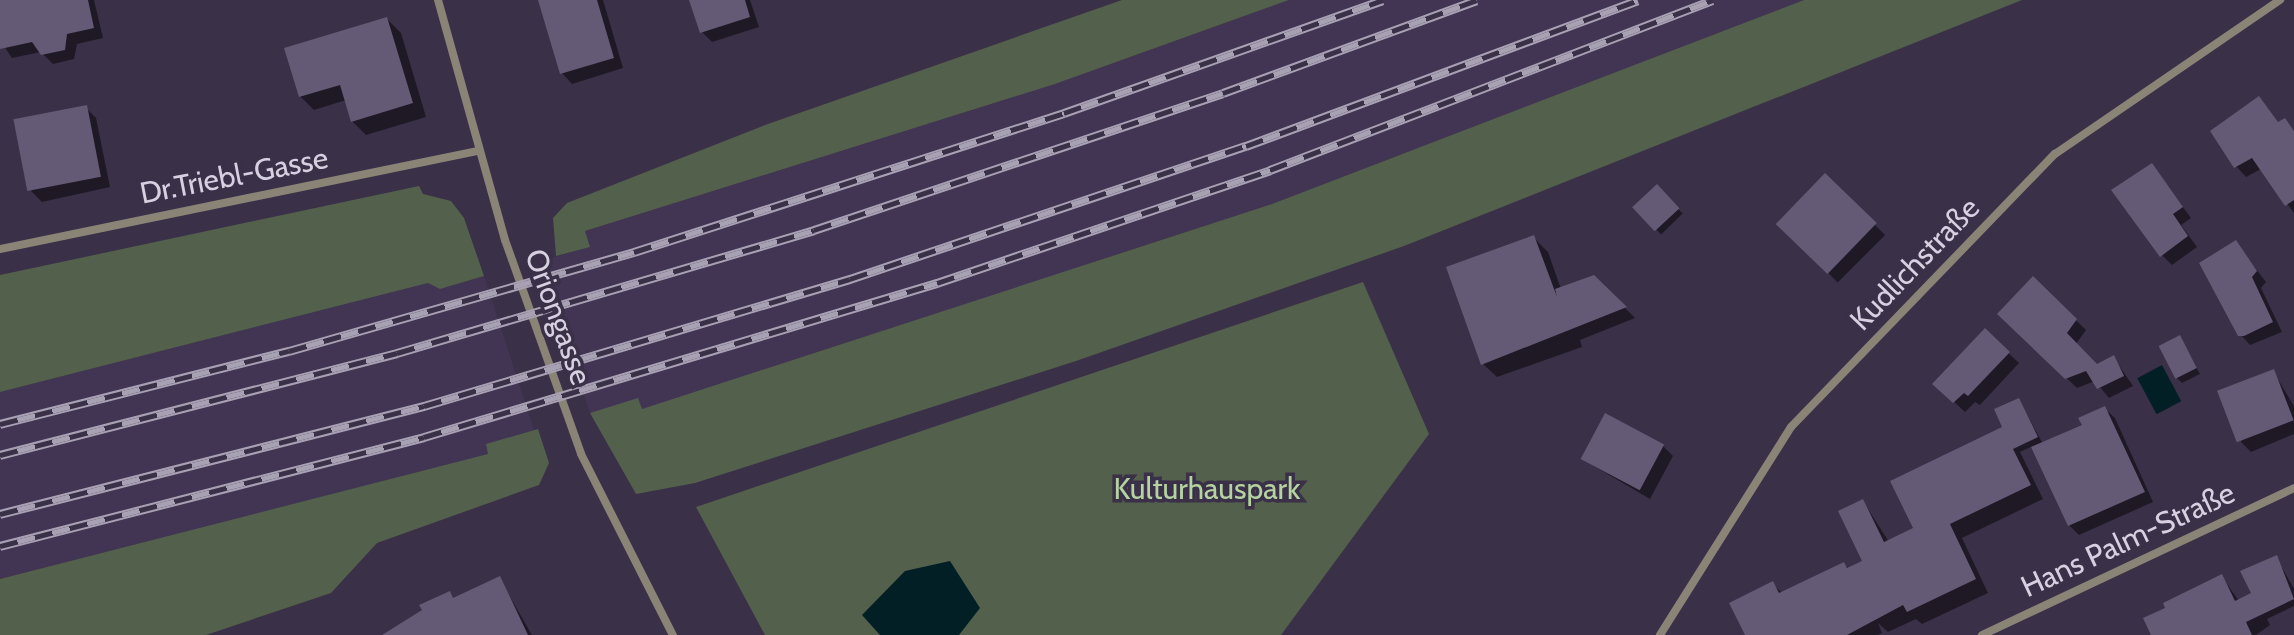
<!DOCTYPE html>
<meta charset="utf-8">
<style>
body{margin:0}
#map{position:relative;width:2294px;height:635px;overflow:hidden;background:#3a3048;font-family:Cabin,sans-serif}
div>[style]{position:absolute}
[style*='--x']{left:calc(var(--x)*1px);top:calc(var(--y)*1px);width:calc(var(--w)*1px);rotate:calc(var(--a)*1deg)}
.built>*{inset:0;background:#423554}
.green>*{inset:0;background:#53604c}
.water>*{inset:0;background:#021f26;transform-origin:0 0}
.shadow>*{inset:0;background:#0007;transform-origin:0 0}
.building>*{inset:0;background:#655a76;transform-origin:0 0}
.minor>*{height:8px;margin:-4px;padding:0 4px;transform-origin:4px;border-radius:4px;background:#898476}
.rail>*{height:9px;margin-top:-4.5px;transform-origin:0;background:repeating-linear-gradient(90deg,#3a3048 0 18px,#a8a0b3 0 36px);box-sizing:border-box;border-block:2px solid #a8a0b3}
span{translate:-50% -50%;white-space:nowrap;text-align:center;line-height:1.15;-webkit-text-stroke:7px #3a3048;paint-order:stroke}
.street-label{font-size:30px;color:#d6d0e0}
.park-label{font-size:30px;color:#b4d3a1}
</style>
<div id="map">
<div class="built">
<div style="clip-path:polygon(1289px 0,1804px 0,1272px 204px,642px 409px,638px 399px,590px 413px,540px 261px,589px 247px,585px 231px,1055px 84px)"></div>
<div style="clip-path:polygon(484px 276px,534px 430px,487px 444px,489px 454px,0 579px,0 392px,428px 283px,440px 289px)"></div>
</div>
<div class="green">
<div style="clip-path:polygon(1122px 0,1289px 0,1055px 84px,585px 231px,590px 247px,556px 256px,553px 218px,567px 203px,765px 125px)"></div>
<div style="clip-path:polygon(1804px 0,2022px 0,1404px 246px,1076px 361px,695px 483px,636px 494px,590px 413px,638px 398px,642px 409px,1272px 204px)"></div>
<div style="clip-path:polygon(419px 186px,423px 194px,451px 201px,464px 218px,484px 276px,440px 289px,428px 283px,0 392px,0 275px)"></div>
<div style="clip-path:polygon(1363px 282px,1429px 434px,1281px 635px,765px 635px,696px 507px)"></div>
<div style="clip-path:polygon(538px 429px,549px 463px,539px 485px,377px 543px,331px 593px,206px 635px,0 635px,0 579px,488px 454px,486px 444px)"></div>
</div>
<div class="water">
<div style="left:2162px;top:365px;width:41px;height:28px;rotate:62deg"></div>
<div style="clip-path:polygon(950px 561px,980px 608px,959px 635px,880px 635px,862px 615px,905px 571px)"></div>
</div>
<div class="shadow">
<div style="clip-path:polygon(0 0,94px 0,103px 38px,77px 44px,74px 59px,53px 64px,41px 52px,12px 58px,0 40px)"></div>
<div style="clip-path:polygon(540px 0,603px 0,623px 68px,572px 84px,562px 73px)"></div>
<div style="clip-path:polygon(691px 0,750px 0,759px 27px,712px 42px,702px 32px)"></div>
<div style="clip-path:polygon(387px 19px,401px 33px,426px 117px,366px 135px,352px 121px,346px 100px,314px 110px,300px 96px)"></div>
<div style="clip-path:polygon(2259px 98px,2279px 124px,2284px 121px,2294px 130px,2294px 213px,2261px 169px,2246px 177px,2236px 166px)"></div>
<div style="clip-path:polygon(86px 108px,96px 118px,110px 187px,42px 202px,31px 191px)"></div>
<div style="clip-path:polygon(2152px 166px,2191px 218px,2181px 225px,2197px 247px,2172px 265px,2162px 255px)"></div>
<div style="left:1825px;top:175px;width:85px;height:67px;rotate:45deg"></div>
<div style="left:1657px;top:187px;width:37px;height:30px;rotate:46deg"></div>
<div style="clip-path:polygon(1534px 238px,1548px 252px,1561px 289px,1594px 277px,1635px 318px,1580px 340px,1582px 347px,1497px 377px,1483px 364px)"></div>
<div style="clip-path:polygon(2235px 242px,2266px 282px,2261px 288px,2282px 332px,2250px 345px,2240px 334px)"></div>
<div style="clip-path:polygon(2033px 279px,2086px 330px,2076px 344px,2097px 366px,2114px 358px,2133px 386px,2109px 398px,2095px 381px,2077px 388px,2000px 314px)"></div>
<div style="clip-path:polygon(1985px 331px,2019px 363px,1980px 405px,1975px 402px,1965px 412px,1935px 384px)"></div>
<div style="clip-path:polygon(2180px 337px,2200px 374px,2182px 383px,2177px 378px)"></div>
<div style="clip-path:polygon(2273px 371px,2294px 406px,2294px 434px,2251px 452px,2241px 442px)"></div>
<div style="clip-path:polygon(2019px 400px,2043px 444px,2084px 426px,2104px 408px,2115px 418px,2153px 502px,2079px 535px,2069px 525px,2033px 446px,2020px 452px,2043px 499px,1962px 538px,1988px 593px,1922px 624px,1916px 619px,1888px 632px,1878px 623px,1882px 633px,1878px 635px,1747px 635px,1773px 584px,1782px 593px,1844px 564px,1849px 569px,1864px 562px,1863px 501px,1889px 542px,1915px 529px,2005px 428px)"></div>
<div style="clip-path:polygon(1663px 446px,1673px 456px,1650px 499px,1582px 459px)"></div>
<div style="clip-path:polygon(2276px 557px,2294px 589px,2294px 606px,2267px 619px,2270px 625px,2256px 635px,2153px 635px,2222px 577px,2239px 601px,2250px 596px)"></div>
<div style="clip-path:polygon(499px 578px,532px 635px,387px 635px,449px 594px,455px 600px)"></div>
</div>
<div class="building">
<div style="clip-path:polygon(0 0,88px 0,94px 28px,67px 34px,65px 50px,41px 55px,32px 42px,0 49px)"></div>
<div style="clip-path:polygon(538px 0,597px 0,614px 58px,560px 74px)"></div>
<div style="clip-path:polygon(689px 0,745px 0,750px 17px,700px 33px)"></div>
<div style="clip-path:polygon(387px 17px,413px 103px,351px 122px,340px 85px,299px 97px,284px 48px)"></div>
<div style="clip-path:polygon(2259px 96px,2278px 122px,2285px 118px,2294px 131px,2294px 200px,2285px 206px,2252px 158px,2234px 168px,2210px 131px)"></div>
<div style="left:87px;top:105px;width:73px;height:75px;rotate:79deg"></div>
<div style="clip-path:polygon(2152px 163px,2183px 207px,2173px 214px,2188px 236px,2160px 257px,2111px 190px)"></div>
<div style="left:1825px;top:173px;width:72px;height:71px;rotate:44deg"></div>
<div style="left:1657px;top:184px;width:33px;height:34px;rotate:47deg"></div>
<div style="clip-path:polygon(1534px 235px,1557px 297px,1555px 289px,1594px 275px,1627px 307px,1481px 365px,1446px 267px)"></div>
<div style="clip-path:polygon(2236px 240px,2257px 271px,2252px 277px,2273px 322px,2244px 336px,2238px 336px,2199px 263px)"></div>
<div style="clip-path:polygon(2033px 276px,2077px 319px,2067px 333px,2097px 364px,2114px 355px,2124px 376px,2097px 389px,2086px 371px,2065px 379px,1997px 314px)"></div>
<div style="clip-path:polygon(1985px 328px,2010px 352px,1968px 396px,1964px 393px,1953px 403px,1932px 384px)"></div>
<div style="left:2180px;top:335px;width:37px;height:24px;rotate:63deg"></div>
<div style="left:2274px;top:369px;width:55px;height:61px;rotate:69deg"></div>
<div style="clip-path:polygon(2019px 398px,2038px 437px,2013px 449px,2031px 485px,1950px 524px,1976px 579px,1907px 612px,1903px 605px,1847px 635px,1745px 635px,1729px 603px,1773px 581px,1779px 593px,1844px 562px,1847px 568px,1862px 561px,1838px 511px,1863px 499px,1884px 542px,1913px 528px,1890px 481px,2002px 427px,1994px 409px)"></div>
<div style="clip-path:polygon(2105px 406px,2145px 492px,2068px 526px,2031px 447px,2082px 425px,2078px 418px)"></div>
<div style="left:1605px;top:413px;width:67px;height:52px;rotate:28deg"></div>
<div style="clip-path:polygon(2277px 555px,2294px 599px,2246px 622px,2252px 635px,2151px 635px,2143px 618px,2165px 608px,2163px 603px,2222px 574px,2235px 601px,2251px 593px,2240px 571px)"></div>
<div style="clip-path:polygon(500px 576px,528px 635px,382px 635px,422px 610px,419px 605px,450px 591px,453px 598px)"></div>
</div>
<div class="minor">
<div style="--x:438;--y:0;--w:249;--a:74.4"></div>
<div style="--x:505;--y:240;--w:227;--a:70.4"></div>
<div style="--x:581;--y:454;--w:203;--a:63.1"></div>
<div style="--x:0;--y:249;--w:488;--a:-11.6"></div>
<div style="--x:1660;--y:635;--w:246;--a:-57.8"></div>
<div style="--x:1791;--y:427;--w:380;--a:-46"></div>
<div style="--x:2055;--y:154;--w:273;--a:-34.4"></div>
<div style="--x:1982;--y:635;--w:345;--a:-25.2"></div>
</div>
<div class="rail">
<div style="--x:0;--y:424;--w:298;--a:-14.2"></div>
<div style="--x:289;--y:351;--w:359;--a:-16"></div>
<div style="--x:634;--y:252;--w:452;--a:-17.9"></div>
<div style="--x:1064;--y:113;--w:338;--a:-19.5"></div>
<div style="--x:0;--y:455;--w:410;--a:-14.4"></div>
<div style="--x:397;--y:353;--w:435;--a:-16.4"></div>
<div style="--x:814;--y:230;--w:431;--a:-18.5"></div>
<div style="--x:1223;--y:93;--w:270;--a:-20.1"></div>
<div style="--x:0;--y:514;--w:438;--a:-14.3"></div>
<div style="--x:424;--y:406;--w:445;--a:-16.6"></div>
<div style="--x:850;--y:279;--w:418;--a:-18.6"></div>
<div style="--x:1246;--y:146;--w:418;--a:-20.4"></div>
<div style="--x:0;--y:546;--w:438;--a:-14.4"></div>
<div style="--x:424;--y:437;--w:536;--a:-16.71"></div>
<div style="--x:937;--y:283;--w:352;--a:-18.7"></div>
<div style="--x:1270;--y:170;--w:474;--a:-21"></div>
</div>
<div class="street-label">
<span style="left:234px;top:176px;rotate:-11deg">Dr.Triebl-Gasse</span>
<span style="left:1915px;top:264px;rotate:-46deg">Kudlichstraße</span>
<span style="left:558px;top:317px;rotate:70deg">Oriongasse</span>
<span style="left:2128px;top:540px;rotate:-25deg">Hans Palm-Straße</span>
</div>
<div class="park-label">
<span style="left:1207px;top:489px">Kulturhauspark</span>
</div>
</div>
